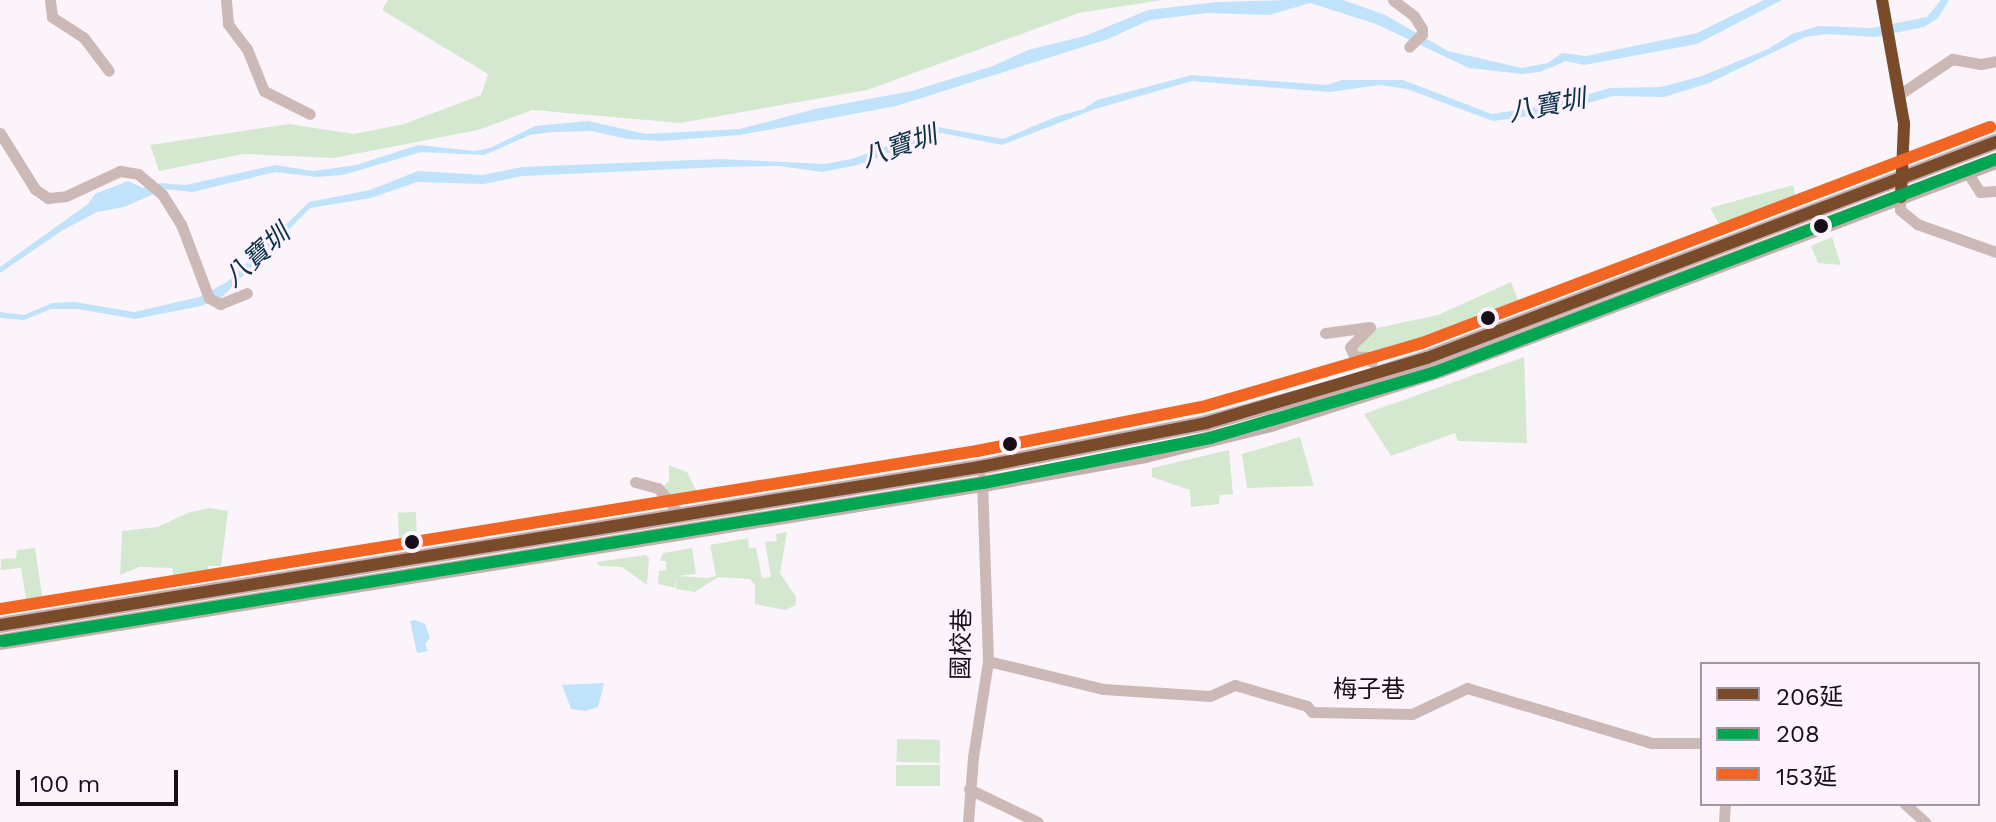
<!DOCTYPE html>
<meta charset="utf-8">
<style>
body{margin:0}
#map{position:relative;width:1996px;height:822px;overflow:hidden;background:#fbf5fb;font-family:"Work Sans","Noto Sans TC",sans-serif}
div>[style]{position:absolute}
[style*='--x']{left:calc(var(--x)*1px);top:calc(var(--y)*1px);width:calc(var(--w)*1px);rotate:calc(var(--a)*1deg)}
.green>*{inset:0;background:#d4e8d0;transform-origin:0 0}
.water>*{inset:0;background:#c0e2fb}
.minor>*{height:11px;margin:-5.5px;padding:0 5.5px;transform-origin:5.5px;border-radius:5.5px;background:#ccb9b6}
.primary>*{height:16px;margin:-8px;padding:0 8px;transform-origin:8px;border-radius:8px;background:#c5aeac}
.bus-1>*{height:12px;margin:-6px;padding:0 6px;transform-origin:6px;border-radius:6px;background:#7a4b2a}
.bus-2>*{height:12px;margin:-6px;padding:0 6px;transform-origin:6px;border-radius:6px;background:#00a651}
.bus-3>*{height:12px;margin:-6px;padding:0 6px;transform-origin:6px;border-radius:6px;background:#f26522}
.dots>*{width:22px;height:22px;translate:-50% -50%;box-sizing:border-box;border:4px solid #fdf2fe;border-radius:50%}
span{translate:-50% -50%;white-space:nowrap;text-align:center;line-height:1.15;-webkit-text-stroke:6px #fdf2fe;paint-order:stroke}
.street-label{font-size:24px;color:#180e18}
.water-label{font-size:26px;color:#083247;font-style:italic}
.legend{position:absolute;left:1700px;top:662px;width:280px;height:144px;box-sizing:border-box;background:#fdf2fe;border:2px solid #a197a2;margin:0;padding:10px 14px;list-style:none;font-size:24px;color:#180e18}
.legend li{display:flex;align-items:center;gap:16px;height:40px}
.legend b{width:40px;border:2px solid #a197a2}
.scale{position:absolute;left:16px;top:770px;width:162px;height:36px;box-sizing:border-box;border:4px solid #180e18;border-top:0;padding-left:10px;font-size:24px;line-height:28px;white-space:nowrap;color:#180e18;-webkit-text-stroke:6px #fdf2fe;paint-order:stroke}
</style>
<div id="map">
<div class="green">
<div style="clip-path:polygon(388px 0,1162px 0,1079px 13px,867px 90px,680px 123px,533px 110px,478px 130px,334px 158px,243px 154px,159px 171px,150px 145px,289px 124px,354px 134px,404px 124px,481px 95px,488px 74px,382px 10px)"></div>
<div style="clip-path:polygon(1793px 185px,1797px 202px,1722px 229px,1710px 208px)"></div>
<div style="clip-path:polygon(1832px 237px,1841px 265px,1818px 263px,1811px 246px)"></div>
<div style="clip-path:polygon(1511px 282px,1520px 305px,1377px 358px,1353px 348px,1372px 329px,1438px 315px)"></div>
<div style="clip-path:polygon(1524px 357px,1527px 443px,1458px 441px,1455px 433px,1391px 456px,1364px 414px)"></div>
<div style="clip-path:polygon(1300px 437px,1314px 486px,1247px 488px,1242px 454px)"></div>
<div style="clip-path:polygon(1229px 450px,1233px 494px,1220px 495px,1219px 504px,1191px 507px,1190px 490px,1152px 477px,1152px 468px)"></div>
<div style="clip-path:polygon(669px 465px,687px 472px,699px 496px,675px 500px,663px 487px,669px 481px)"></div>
<div style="clip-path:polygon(210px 508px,228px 511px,221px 566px,208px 566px,209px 576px,175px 581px,172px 568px,139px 567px,120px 575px,122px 531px,158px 527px,190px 512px)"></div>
<div style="left:416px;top:512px;width:30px;height:18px;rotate:88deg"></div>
<div style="clip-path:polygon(787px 532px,780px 573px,796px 597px,796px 605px,785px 610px,755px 604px,755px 585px,750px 579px,718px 577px,695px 592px,676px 589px,675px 577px,675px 588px,658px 584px,659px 571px,666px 570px,666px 561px,660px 561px,663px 553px,692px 548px,696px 574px,678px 576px,707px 578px,716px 576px,710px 545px,748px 538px,749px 548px,756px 548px,762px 578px,771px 577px,765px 542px,777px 541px,776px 534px)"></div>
<div style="clip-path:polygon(35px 548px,43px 602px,27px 604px,21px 568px,1px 570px,1px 559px,16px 558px,17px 550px)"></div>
<div style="clip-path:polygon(646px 555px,649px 559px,647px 585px,622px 567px,600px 566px,596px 562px)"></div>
<div style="left:897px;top:739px;width:43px;height:23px;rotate:1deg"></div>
<div style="left:896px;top:765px;width:44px;height:21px"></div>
</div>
<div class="water">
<div style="clip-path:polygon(1286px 0,1343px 0,1385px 15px,1448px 51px,1522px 68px,1548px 63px,1562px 53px,1586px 56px,1697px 33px,1764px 0,1782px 0,1697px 44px,1584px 65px,1566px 61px,1540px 72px,1522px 74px,1469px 68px,1376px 24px,1310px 3px,1269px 15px,1207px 13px,1150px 20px,1108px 39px,896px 106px,740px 135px,661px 141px,627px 139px,592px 131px,553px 132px,530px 135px,484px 155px,421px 152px,343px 175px,317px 177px,275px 172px,193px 192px,165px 189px,124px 207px,97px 212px,63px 230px,0 273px,0 267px,88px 204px,95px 194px,128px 181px,143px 188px,161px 183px,185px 185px,275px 165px,314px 171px,356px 165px,418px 145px,474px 151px,490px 148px,535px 126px,556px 124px,588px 121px,646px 134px,740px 129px,815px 109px,912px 91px,993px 66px,1028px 50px,1085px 36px,1148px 10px,1217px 2px)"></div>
<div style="clip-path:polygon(1941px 0,1949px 0,1938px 18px,1924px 27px,1875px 37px,1827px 34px,1805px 37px,1709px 83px,1664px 97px,1613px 96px,1553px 113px,1493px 121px,1407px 89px,1379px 85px,1330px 92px,1192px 81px,1095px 109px,1002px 145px,941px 133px,858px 165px,822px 172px,778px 166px,722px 167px,522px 176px,484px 184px,417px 182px,371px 198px,310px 208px,221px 298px,201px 306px,135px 319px,78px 309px,51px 309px,24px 320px,0 318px,0 312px,24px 315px,52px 303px,75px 302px,134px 312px,199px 297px,227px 282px,309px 202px,370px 190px,418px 171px,482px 175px,522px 167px,720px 159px,825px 164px,852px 159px,938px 127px,1003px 139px,1058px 116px,1084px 109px,1097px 100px,1192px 75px,1327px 85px,1342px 80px,1403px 80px,1492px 114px,1551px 105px,1610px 88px,1661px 87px,1702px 76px,1768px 49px,1792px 34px,1819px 26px,1872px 28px,1927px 17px)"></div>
<div style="clip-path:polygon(415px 620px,425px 624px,430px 638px,425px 644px,428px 651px,417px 653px,410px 621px)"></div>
<div style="clip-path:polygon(604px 683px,598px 707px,585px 711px,571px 709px,562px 685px)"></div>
</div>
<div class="minor">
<div style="--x:50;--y:0;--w:17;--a:83"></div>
<div style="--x:52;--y:17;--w:38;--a:33"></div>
<div style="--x:84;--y:38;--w:41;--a:52.9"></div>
<div style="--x:226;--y:0;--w:24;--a:85"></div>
<div style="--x:228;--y:24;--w:31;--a:53"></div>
<div style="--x:247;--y:49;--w:45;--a:68"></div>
<div style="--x:264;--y:91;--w:51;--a:26.6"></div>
<div style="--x:1393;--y:0;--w:26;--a:37"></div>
<div style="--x:1414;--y:16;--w:15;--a:58"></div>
<div style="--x:1422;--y:29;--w:5;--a:90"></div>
<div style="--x:1422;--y:34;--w:18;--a:135"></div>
<div style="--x:1882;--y:0;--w:126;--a:79.9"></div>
<div style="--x:1904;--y:124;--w:86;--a:92.7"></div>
<div style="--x:1900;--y:210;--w:22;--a:39"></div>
<div style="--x:1917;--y:224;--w:84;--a:19.5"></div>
<div style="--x:1900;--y:94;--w:63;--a:-33.9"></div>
<div style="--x:1952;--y:59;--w:29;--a:10"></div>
<div style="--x:1981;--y:64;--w:15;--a:-11"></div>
<div style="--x:0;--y:133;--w:66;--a:58"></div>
<div style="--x:35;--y:189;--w:16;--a:35"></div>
<div style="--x:48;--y:198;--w:18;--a:-6"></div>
<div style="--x:66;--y:196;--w:60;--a:-24.8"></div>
<div style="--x:120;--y:171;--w:18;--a:9"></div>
<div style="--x:138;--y:174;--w:31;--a:40"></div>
<div style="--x:162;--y:194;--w:36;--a:58"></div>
<div style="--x:181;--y:224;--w:79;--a:69.3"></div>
<div style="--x:209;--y:298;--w:13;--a:29"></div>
<div style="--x:220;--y:304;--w:29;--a:-22"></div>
<div style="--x:1967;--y:172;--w:24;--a:57"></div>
<div style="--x:1980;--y:192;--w:16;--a:-4"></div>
<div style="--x:1325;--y:333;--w:45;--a:-7.6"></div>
<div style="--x:1370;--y:327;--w:28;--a:135"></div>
<div style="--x:1350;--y:347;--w:10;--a:66"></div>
<div style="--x:1354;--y:356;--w:13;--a:4"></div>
<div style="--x:1367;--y:357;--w:7;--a:45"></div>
<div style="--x:635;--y:482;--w:24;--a:15"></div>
<div style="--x:658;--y:488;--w:36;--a:51"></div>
<div style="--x:988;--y:661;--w:118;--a:13.7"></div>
<div style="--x:1103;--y:689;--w:107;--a:3.7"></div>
<div style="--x:1210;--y:696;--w:27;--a:-24"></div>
<div style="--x:1235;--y:685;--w:75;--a:16.3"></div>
<div style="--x:1307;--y:706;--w:8;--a:50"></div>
<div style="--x:1312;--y:712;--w:100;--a:1.1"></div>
<div style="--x:1412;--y:714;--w:61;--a:-25.3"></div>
<div style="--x:1467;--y:688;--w:193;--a:16.6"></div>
<div style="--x:1652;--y:743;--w:50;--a:0"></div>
<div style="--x:969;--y:789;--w:76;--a:25.6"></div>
<div style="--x:1905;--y:804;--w:27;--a:42"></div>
<div style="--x:968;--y:822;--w:65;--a:-85.6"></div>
<div style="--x:973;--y:757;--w:97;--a:-81.1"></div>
<div style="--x:988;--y:661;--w:182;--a:-91.9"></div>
<div style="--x:1724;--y:822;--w:18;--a:-87"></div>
</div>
<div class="primary">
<div style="--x:0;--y:625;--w:993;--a:-9.16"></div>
<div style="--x:980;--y:467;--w:230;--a:-11"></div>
<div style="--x:1206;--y:423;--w:139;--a:-15.4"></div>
<div style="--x:1340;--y:386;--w:91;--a:-17.8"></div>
<div style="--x:1427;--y:358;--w:609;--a:-20.79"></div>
<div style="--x:0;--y:642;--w:996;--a:-9.13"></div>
<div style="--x:983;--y:484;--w:165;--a:-10.1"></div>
<div style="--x:1145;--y:455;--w:130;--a:-13.8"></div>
<div style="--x:1271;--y:424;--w:177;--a:-17.7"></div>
<div style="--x:1440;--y:370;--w:594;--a:-20.6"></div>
</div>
<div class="bus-1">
<div style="--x:1882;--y:0;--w:126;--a:79.9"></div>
<div style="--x:1904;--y:124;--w:73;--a:92.4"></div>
<div style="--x:0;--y:625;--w:993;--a:-9.16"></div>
<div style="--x:980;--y:467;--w:230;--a:-11"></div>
<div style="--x:1206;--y:423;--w:230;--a:-16.4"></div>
<div style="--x:1427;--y:358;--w:609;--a:-20.79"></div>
</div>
<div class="bus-2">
<div style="--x:3;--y:641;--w:993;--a:-9.16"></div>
<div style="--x:983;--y:483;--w:231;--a:-11.2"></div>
<div style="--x:1210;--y:438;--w:232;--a:-16.3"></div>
<div style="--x:1433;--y:373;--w:602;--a:-20.81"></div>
</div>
<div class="bus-3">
<div style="--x:0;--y:609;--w:990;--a:-9.19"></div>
<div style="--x:977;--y:451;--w:229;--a:-11.1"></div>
<div style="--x:1202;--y:407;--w:229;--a:-16.2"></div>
<div style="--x:1422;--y:343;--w:608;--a:-20.82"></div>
</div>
<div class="dots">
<div style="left:1821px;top:226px;background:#180e18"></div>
<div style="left:1488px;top:318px;background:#180e18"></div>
<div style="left:1010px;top:444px;background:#180e18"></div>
<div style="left:412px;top:542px;background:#180e18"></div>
</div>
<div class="street-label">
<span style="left:962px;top:644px;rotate:-89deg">國校巷</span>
<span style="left:1369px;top:690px">梅子巷</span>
</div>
<div class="water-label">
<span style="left:1547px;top:106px;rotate:-11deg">八寶圳</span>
<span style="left:899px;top:147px;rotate:-19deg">八寶圳</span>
<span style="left:257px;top:256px;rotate:-42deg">八寶圳</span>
</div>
<ul class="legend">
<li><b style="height:10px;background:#7a4b2a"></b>206延</li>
<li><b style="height:10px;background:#00a651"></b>208</li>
<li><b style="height:10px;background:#f26522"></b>153延</li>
</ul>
<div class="scale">100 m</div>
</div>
